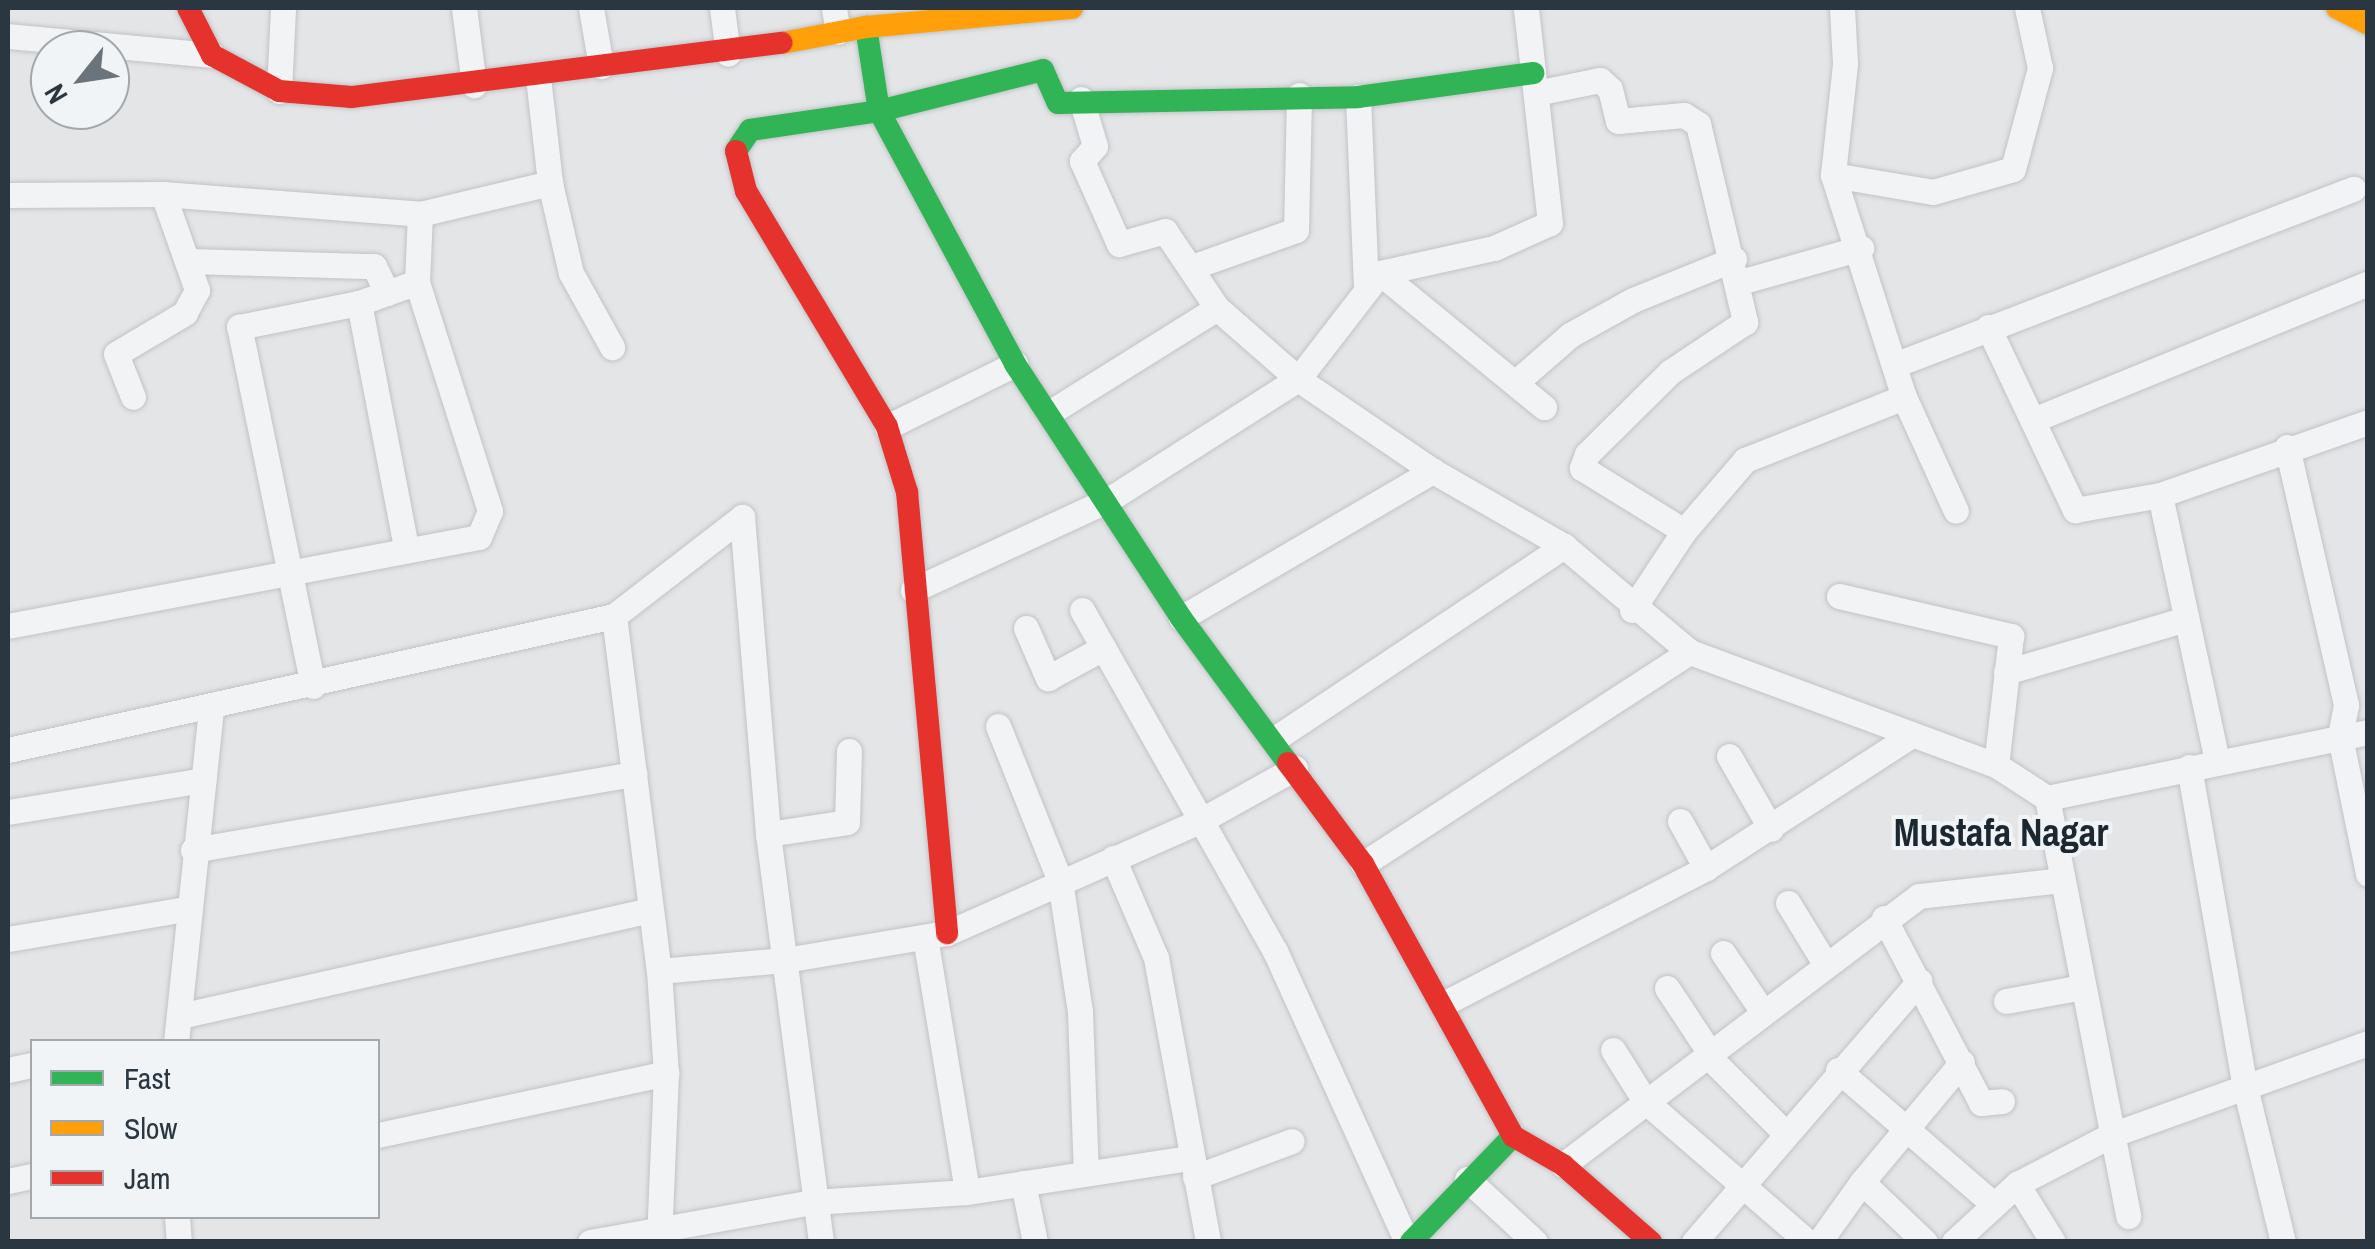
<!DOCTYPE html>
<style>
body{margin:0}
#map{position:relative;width:2375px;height:1249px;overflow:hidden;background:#e3e5e7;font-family:"Archivo Narrow",sans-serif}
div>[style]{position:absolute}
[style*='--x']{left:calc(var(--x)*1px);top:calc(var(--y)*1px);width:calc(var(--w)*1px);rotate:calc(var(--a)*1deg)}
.roads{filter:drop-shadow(0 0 2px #c1c3c5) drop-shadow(0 0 2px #c1c3c5)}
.street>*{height:25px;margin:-12.5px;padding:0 12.5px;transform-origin:12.5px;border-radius:12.5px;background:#f2f3f4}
.fast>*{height:22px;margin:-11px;padding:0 11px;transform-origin:11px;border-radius:11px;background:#30b455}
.slow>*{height:22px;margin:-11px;padding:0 11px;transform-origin:11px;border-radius:11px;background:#ff9f0a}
.jam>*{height:22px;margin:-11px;padding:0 11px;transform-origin:11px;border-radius:11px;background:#e5322d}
span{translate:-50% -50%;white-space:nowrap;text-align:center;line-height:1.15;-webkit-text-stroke:8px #f0f4f7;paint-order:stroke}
.neighbourhood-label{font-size:38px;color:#1c2831;font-weight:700}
.frame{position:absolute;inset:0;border:10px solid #2a3740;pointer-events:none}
.legend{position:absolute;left:30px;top:1039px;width:350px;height:180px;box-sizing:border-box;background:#f0f4f7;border:2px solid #a1a8ae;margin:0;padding:12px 18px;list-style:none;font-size:30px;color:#2a3740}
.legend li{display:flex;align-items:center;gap:20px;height:50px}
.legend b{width:50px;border:2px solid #a1a8ae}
.north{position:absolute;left:30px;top:30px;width:100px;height:100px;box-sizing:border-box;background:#f0f4f7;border:2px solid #a1a8ae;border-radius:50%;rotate:240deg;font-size:28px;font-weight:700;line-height:40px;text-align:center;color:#2a3740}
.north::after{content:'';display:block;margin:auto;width:35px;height:45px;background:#6b747a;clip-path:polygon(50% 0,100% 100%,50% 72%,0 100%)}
</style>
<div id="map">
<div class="roads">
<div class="street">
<div style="--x:464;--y:8;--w:78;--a:82.6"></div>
<div style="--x:591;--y:8;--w:59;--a:80.2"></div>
<div style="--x:722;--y:8;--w:46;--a:82.6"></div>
<div style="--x:834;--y:8;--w:24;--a:81"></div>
<div style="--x:1842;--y:8;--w:56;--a:86.9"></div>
<div style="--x:1845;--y:64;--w:112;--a:96.2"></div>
<div style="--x:1833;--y:175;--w:101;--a:9.6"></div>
<div style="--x:1933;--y:192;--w:83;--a:-16"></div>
<div style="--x:2013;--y:169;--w:105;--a:-75"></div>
<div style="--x:2040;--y:68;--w:61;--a:-102.2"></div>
<div style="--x:8;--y:36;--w:205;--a:5.3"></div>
<div style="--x:538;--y:77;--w:107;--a:83.5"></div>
<div style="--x:550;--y:183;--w:92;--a:76.9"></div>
<div style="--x:571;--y:273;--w:85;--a:61"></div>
<div style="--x:279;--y:91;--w:83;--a:-87.2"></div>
<div style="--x:1536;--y:93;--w:65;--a:-11.5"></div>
<div style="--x:1600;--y:80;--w:13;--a:42"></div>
<div style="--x:1610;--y:89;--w:33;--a:76"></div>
<div style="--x:1618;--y:121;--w:66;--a:-5.2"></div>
<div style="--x:1684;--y:115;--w:17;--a:33"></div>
<div style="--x:1698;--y:124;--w:204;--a:76.6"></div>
<div style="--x:1745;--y:322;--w:90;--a:146.3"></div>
<div style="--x:1670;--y:372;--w:117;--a:135.3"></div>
<div style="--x:1587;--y:454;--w:15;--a:110"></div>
<div style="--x:1582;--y:468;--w:120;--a:31.7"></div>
<div style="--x:1358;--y:97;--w:187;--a:87.6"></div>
<div style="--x:1081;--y:99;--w:49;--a:73.4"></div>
<div style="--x:1095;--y:146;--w:20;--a:131"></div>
<div style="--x:1082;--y:161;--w:91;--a:66"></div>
<div style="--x:1119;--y:244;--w:48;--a:-15.8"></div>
<div style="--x:1165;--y:231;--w:93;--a:56"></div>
<div style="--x:1217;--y:308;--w:108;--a:41.2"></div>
<div style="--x:1298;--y:379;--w:163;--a:34.3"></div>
<div style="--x:1433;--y:471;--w:151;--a:29.8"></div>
<div style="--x:1564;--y:546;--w:165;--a:40.1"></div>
<div style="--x:1690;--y:652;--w:326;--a:20.3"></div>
<div style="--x:1996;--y:765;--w:61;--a:32.9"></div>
<div style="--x:2047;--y:798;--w:328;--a:-11.6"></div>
<div style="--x:1833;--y:175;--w:233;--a:72.3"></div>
<div style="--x:1904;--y:397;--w:125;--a:65.5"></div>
<div style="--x:163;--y:194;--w:258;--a:4.4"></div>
<div style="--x:8;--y:195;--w:155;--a:-0.4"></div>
<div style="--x:163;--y:194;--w:102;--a:70.5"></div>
<div style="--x:197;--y:290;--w:26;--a:118"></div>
<div style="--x:185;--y:313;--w:80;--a:149.3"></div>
<div style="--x:116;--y:354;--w:46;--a:68.4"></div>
<div style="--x:190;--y:261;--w:184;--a:1.6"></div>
<div style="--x:374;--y:266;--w:30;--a:64"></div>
<div style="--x:1192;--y:267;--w:110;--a:-19.6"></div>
<div style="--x:1296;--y:230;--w:135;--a:-88.7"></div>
<div style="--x:1380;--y:273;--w:212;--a:39.3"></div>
<div style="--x:1740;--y:282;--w:126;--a:-15.7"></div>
<div style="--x:359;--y:303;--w:248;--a:79.1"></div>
<div style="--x:1988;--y:327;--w:203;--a:64.6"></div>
<div style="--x:2075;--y:510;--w:86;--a:-10"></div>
<div style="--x:2160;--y:495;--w:220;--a:-19.3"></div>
<div style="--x:1897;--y:364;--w:489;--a:-21"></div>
<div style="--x:1515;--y:383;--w:73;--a:-41.1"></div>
<div style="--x:1570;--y:335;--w:72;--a:-29.1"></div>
<div style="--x:1633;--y:300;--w:109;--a:-22.1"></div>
<div style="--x:1049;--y:413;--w:198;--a:-32"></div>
<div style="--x:2033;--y:420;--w:362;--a:-22.2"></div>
<div style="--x:887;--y:427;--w:143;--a:-26.2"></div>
<div style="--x:2287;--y:447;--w:265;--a:77.1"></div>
<div style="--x:2346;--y:705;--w:33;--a:101"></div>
<div style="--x:2340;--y:737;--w:140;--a:78.4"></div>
<div style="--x:2160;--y:495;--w:273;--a:77.9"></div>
<div style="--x:742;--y:517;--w:318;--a:85.3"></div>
<div style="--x:768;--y:834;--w:411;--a:82.6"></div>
<div style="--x:913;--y:590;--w:215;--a:-24.8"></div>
<div style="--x:1108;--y:500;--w:225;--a:-32.5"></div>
<div style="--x:1298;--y:379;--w:134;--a:-52.3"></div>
<div style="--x:1380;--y:273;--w:117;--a:-12.4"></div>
<div style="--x:1494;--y:248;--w:61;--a:-24.1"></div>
<div style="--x:1550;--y:223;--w:216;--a:-96.4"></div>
<div style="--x:1839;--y:596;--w:177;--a:13.1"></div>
<div style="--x:2011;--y:636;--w:130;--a:96.6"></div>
<div style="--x:1082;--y:610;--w:392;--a:60.5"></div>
<div style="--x:1275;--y:951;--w:320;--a:65.6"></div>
<div style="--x:1632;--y:610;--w:95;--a:-56.6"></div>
<div style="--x:1684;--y:531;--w:94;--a:-49.3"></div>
<div style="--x:1745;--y:460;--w:171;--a:-21.6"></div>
<div style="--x:614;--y:616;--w:358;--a:82.8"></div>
<div style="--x:659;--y:971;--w:102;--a:86.1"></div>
<div style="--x:666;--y:1073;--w:169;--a:92.4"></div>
<div style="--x:1181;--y:618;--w:292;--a:-30.3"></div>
<div style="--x:8;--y:626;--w:479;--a:-10.7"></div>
<div style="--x:479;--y:537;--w:28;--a:-67"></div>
<div style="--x:490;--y:511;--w:240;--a:-107.7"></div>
<div style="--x:417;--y:282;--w:68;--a:-87.5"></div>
<div style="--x:420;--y:214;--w:134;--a:-13.4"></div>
<div style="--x:1026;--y:628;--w:55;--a:66.3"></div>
<div style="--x:1048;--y:678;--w:63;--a:-28.6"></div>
<div style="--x:2006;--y:672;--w:184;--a:-16.4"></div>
<div style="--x:313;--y:686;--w:367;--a:-101.6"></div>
<div style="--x:239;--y:327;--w:122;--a:-11.3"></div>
<div style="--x:359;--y:303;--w:62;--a:-19.9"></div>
<div style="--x:998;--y:726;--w:167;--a:68.2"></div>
<div style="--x:1060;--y:881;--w:133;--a:81.3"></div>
<div style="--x:1080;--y:1012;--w:161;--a:87.9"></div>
<div style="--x:1273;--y:740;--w:350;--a:-33.7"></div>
<div style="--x:8;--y:750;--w:621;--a:-12.47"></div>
<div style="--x:614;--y:616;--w:162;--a:-37.7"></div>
<div style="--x:1729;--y:756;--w:84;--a:60.1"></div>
<div style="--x:2189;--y:767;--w:321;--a:80.1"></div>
<div style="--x:2244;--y:1083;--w:164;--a:76.2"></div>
<div style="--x:2047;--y:798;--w:426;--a:79"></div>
<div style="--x:8;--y:812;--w:198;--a:-9.3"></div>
<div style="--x:1680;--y:821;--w:54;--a:61"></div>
<div style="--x:768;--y:834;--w:80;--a:-8.6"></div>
<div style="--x:847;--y:822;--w:71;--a:-88.4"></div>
<div style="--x:193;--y:850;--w:448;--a:-9.8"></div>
<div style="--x:1113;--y:858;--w:109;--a:66.7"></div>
<div style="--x:1156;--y:958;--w:289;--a:79.6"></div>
<div style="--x:1363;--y:864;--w:390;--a:-33"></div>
<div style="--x:1788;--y:903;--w:73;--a:58.5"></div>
<div style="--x:1884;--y:918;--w:209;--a:62.3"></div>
<div style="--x:1981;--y:1103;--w:21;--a:-5"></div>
<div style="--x:925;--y:937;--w:258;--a:80.6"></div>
<div style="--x:8;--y:939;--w:181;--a:-9.6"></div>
<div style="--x:1723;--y:953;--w:71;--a:55.9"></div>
<div style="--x:659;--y:971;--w:126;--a:-5"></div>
<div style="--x:785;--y:960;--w:164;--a:-9.5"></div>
<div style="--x:947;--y:933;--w:274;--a:-23.9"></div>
<div style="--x:1198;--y:822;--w:111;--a:-29.1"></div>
<div style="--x:1667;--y:988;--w:78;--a:56.5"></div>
<div style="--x:2006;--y:1001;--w:77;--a:-10.4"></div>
<div style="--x:1443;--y:1004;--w:296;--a:-27.3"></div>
<div style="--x:1706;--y:868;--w:243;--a:-32.9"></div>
<div style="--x:180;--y:1016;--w:481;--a:-12.7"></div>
<div style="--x:176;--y:1042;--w:335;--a:-84"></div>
<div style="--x:1613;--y:1050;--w:60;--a:57.9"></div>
<div style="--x:1645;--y:1101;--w:216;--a:40.9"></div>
<div style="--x:1707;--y:1055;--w:112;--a:45"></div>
<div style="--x:8;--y:1070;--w:25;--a:-12"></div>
<div style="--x:1838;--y:1070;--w:203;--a:40.8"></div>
<div style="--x:378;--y:1135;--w:295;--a:-12.1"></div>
<div style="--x:1563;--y:1165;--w:446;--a:-37.1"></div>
<div style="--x:1919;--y:896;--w:144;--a:-6.4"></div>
<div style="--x:1195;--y:1177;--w:103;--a:-20.4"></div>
<div style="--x:1467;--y:1179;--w:93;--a:42.8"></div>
<div style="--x:8;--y:1181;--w:25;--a:-12"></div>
<div style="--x:1862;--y:1182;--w:156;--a:-50.2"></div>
<div style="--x:1023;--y:1183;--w:60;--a:78.5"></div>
<div style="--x:2017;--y:1184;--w:68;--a:58.2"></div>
<div style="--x:177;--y:1216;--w:26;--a:86"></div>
<div style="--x:590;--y:1242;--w:227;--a:-10.2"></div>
<div style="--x:813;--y:1202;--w:154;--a:-3.7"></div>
<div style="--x:967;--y:1192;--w:226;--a:-8.7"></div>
<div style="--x:1694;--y:1242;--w:345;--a:-49.2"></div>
<div style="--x:1819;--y:1242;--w:74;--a:-54.4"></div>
<div style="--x:1862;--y:1182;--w:87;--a:43.6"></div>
<div style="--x:1954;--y:1242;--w:86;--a:-42.6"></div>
<div style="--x:2017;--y:1184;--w:106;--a:-27.5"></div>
<div style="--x:2111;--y:1135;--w:273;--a:-19.7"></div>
</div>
<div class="fast">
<div style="--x:866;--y:27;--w:85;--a:81.2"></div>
<div style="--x:879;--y:111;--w:287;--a:61.7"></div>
<div style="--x:1015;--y:364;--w:303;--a:56.8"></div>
<div style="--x:1181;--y:618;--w:180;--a:53.6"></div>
<div style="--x:736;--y:151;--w:25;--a:-56"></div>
<div style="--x:750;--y:130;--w:130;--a:-8.4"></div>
<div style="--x:879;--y:111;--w:169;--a:-14"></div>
<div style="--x:1043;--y:70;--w:36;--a:66"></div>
<div style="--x:1058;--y:103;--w:300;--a:-1.1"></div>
<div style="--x:1358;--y:97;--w:177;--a:-7.8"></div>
<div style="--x:1411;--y:1242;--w:147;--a:-46.1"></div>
</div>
<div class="slow">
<div style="--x:2337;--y:8;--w:35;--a:27"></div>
<div style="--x:782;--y:43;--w:86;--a:-10.8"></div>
<div style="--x:866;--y:27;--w:207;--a:-5.3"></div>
</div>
<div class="jam">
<div style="--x:188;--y:8;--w:53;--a:62.9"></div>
<div style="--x:212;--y:55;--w:76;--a:28.2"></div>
<div style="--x:279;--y:91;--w:73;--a:4.7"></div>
<div style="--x:352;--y:97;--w:433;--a:-7.2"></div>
<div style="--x:736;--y:151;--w:41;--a:76"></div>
<div style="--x:746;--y:191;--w:275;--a:59.1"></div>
<div style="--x:887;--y:427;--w:68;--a:72.9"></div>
<div style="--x:907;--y:492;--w:443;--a:84.8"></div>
<div style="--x:1288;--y:763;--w:126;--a:53.4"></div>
<div style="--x:1363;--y:864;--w:311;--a:61.1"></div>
<div style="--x:1513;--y:1136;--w:58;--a:30.1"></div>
<div style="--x:1563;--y:1165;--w:117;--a:41.2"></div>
</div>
</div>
<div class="neighbourhood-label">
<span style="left:2001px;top:833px">Mustafa Nagar</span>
</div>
<div class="frame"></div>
<ul class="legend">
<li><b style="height:12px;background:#30b455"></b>Fast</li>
<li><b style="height:12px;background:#ff9f0a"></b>Slow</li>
<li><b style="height:12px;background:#e5322d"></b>Jam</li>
</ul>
<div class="north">N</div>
</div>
